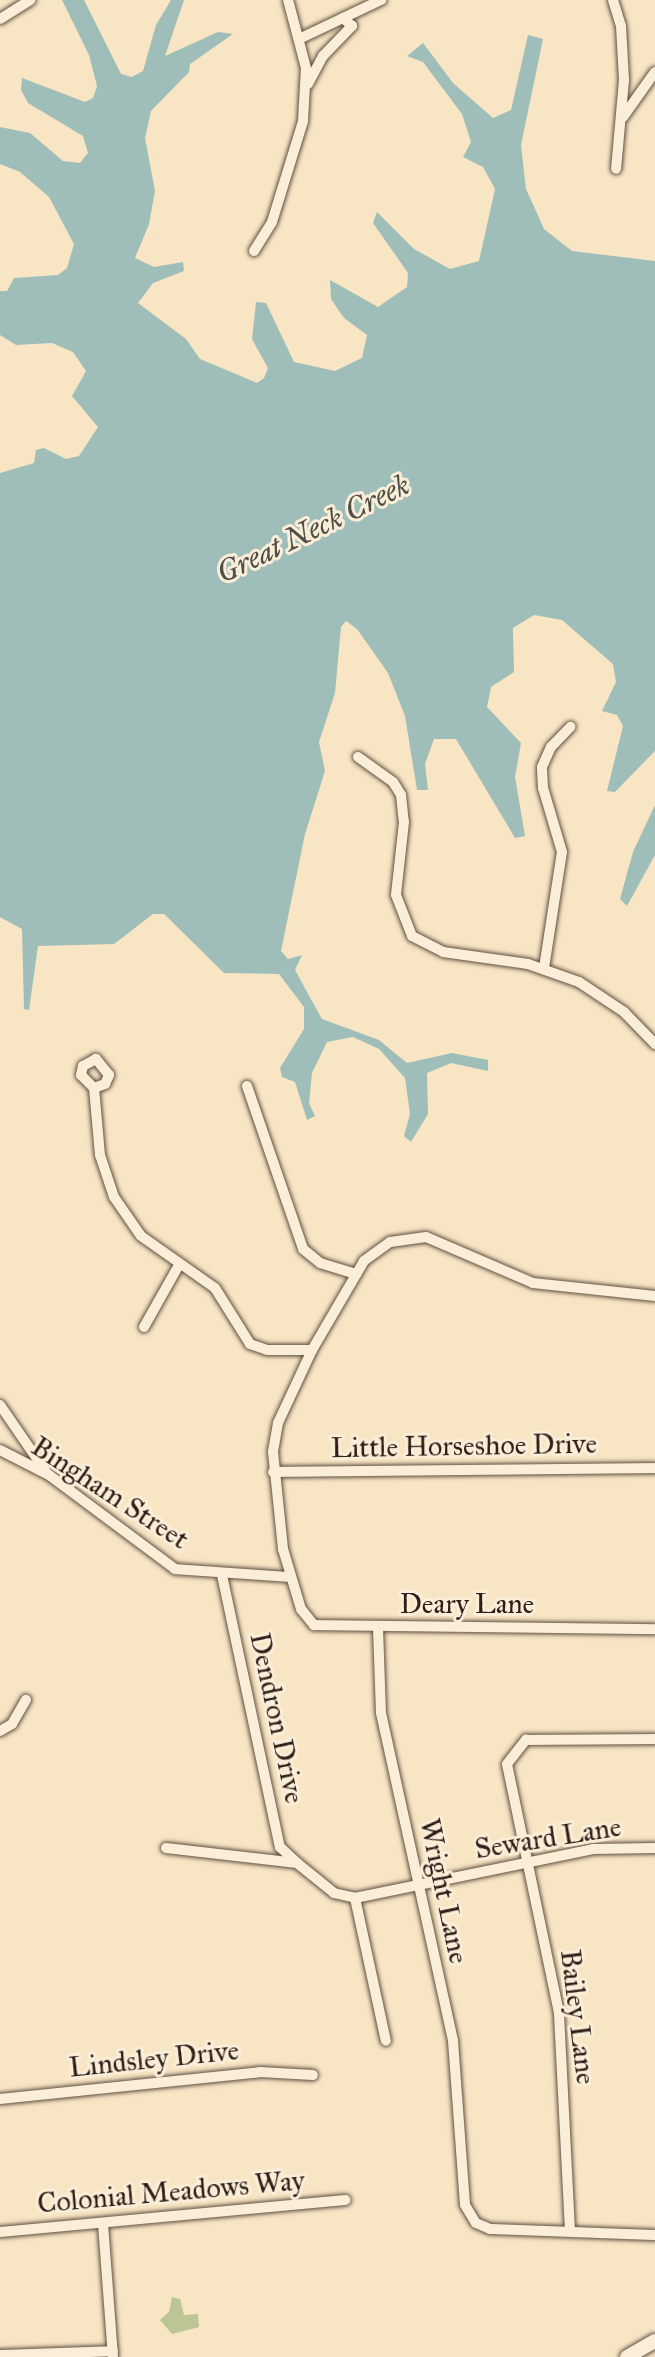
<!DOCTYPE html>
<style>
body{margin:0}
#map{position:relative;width:655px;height:2357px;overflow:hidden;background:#f8e5c3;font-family:"IM FELL Great Primer",serif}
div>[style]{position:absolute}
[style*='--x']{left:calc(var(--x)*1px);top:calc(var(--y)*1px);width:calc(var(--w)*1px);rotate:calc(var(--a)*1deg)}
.green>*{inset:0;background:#bcc594}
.water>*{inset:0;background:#9fbeb9}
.roads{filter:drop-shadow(0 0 2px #605043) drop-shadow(0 0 2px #605043)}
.street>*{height:10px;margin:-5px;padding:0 5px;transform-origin:5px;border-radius:5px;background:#faeed8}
.secondary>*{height:14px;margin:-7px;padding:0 7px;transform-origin:7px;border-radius:7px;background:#faeed8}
span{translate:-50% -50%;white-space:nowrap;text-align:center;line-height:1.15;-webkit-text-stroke:6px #faeed8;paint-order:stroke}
.street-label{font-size:28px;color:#2d1e18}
.water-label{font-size:30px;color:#4f4e48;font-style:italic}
</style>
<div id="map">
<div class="green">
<div style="clip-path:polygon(172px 2297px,180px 2299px,184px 2315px,198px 2314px,199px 2327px,172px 2334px,160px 2320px,169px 2312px)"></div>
</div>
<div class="water">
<div style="clip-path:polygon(62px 0,84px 0,121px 74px,132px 77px,143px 71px,156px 25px,171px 0,184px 0,165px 56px,218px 32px,233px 34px,190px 64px,189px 72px,151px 111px,145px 138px,155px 191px,149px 224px,135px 258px,154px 267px,183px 262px,184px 271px,153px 283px,138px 303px,186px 339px,200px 359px,257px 383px,264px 378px,268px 368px,252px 339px,256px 302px,266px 303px,294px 362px,335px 371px,362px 358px,367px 335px,344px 318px,331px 299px,330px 280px,378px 307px,407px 287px,408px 273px,373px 223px,377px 212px,414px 249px,450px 269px,479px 261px,495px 189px,483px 167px,463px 157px,471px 142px,462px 114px,423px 62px,407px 56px,423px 43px,453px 83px,493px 118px,511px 110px,528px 35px,543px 39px,521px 145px,526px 189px,544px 229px,572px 251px,655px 261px,655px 751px,615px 792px,607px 791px,623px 726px,617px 715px,602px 711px,616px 682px,613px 664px,562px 620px,534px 615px,513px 628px,514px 672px,491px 687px,487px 707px,521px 743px,515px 777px,525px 836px,515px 838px,456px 739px,434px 739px,425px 764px,428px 790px,417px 790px,405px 716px,388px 673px,357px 629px,346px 621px,341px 627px,335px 693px,319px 742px,325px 771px,305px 834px,281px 951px,288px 959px,302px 955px,295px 970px,322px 1019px,379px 1040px,407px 1063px,452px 1053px,488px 1060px,488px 1071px,451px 1063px,427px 1073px,428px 1114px,411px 1142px,404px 1136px,410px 1114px,405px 1078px,379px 1049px,353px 1037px,327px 1042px,312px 1073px,309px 1103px,315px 1116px,307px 1120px,295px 1082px,282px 1077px,280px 1068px,304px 1029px,304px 1007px,279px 974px,224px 973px,164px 914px,153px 914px,114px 944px,38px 946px,29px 1010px,24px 1009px,22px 929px,0 917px,0 473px,34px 463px,36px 450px,44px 448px,66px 459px,79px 456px,98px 427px,72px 396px,86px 371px,73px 352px,52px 343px,16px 345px,0 335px,0 291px,7px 291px,14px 278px,58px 275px,67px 268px,74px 244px,49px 197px,20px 172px,0 164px,0 127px,30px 133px,63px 161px,80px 163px,88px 153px,83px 136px,28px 103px,21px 90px,22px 78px,85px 102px,93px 98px,97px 86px,89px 55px)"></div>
<div style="clip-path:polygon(655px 805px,655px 855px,627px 906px,620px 899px,633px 852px)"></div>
</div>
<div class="roads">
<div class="street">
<div style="--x:613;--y:0;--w:27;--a:73"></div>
<div style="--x:621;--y:26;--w:54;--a:86.8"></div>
<div style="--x:624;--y:80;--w:89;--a:95.1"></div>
<div style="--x:0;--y:19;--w:36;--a:-32"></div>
<div style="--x:301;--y:38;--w:89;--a:-25.4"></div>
<div style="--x:308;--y:84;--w:32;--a:-62"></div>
<div style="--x:323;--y:56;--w:42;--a:-46"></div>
<div style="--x:352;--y:26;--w:12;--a:-138"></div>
<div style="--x:623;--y:117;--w:55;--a:-54.6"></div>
<div style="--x:254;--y:251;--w:34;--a:-58"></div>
<div style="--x:272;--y:222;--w:106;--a:-72.9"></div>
<div style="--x:303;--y:121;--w:53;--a:-86.8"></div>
<div style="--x:306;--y:68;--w:70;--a:-104.8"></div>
<div style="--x:358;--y:757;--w:43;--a:35.5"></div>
<div style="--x:393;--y:782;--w:15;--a:58"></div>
<div style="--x:401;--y:795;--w:27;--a:84"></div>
<div style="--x:404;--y:822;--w:73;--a:96.3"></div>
<div style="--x:396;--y:895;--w:44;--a:68.7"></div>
<div style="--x:412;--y:936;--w:35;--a:27"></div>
<div style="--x:443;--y:952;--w:86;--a:8"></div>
<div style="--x:528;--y:964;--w:54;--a:19.4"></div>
<div style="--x:579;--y:982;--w:54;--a:33.7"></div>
<div style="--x:624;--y:1012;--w:45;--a:45.9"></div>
<div style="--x:544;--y:968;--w:117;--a:-81.2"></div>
<div style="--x:562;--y:852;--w:67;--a:-106.5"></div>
<div style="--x:543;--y:788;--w:21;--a:-93"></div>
<div style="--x:542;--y:767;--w:22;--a:-66"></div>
<div style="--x:551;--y:747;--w:28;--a:-46"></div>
<div style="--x:247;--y:1086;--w:172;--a:71"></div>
<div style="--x:303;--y:1249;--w:22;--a:39"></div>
<div style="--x:320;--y:1263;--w:38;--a:17"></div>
<div style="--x:94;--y:1088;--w:12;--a:-20"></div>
<div style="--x:105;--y:1084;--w:10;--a:-66"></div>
<div style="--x:109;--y:1075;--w:21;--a:-129"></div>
<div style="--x:96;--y:1059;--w:15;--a:152"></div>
<div style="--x:83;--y:1066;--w:9;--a:103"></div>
<div style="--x:81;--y:1075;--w:18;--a:45"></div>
<div style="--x:94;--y:1088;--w:67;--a:84.9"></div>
<div style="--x:100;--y:1155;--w:44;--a:71.6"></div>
<div style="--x:114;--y:1197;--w:47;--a:55.3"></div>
<div style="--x:141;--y:1236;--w:90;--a:35.1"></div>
<div style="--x:215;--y:1288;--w:66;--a:58"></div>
<div style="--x:250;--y:1344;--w:18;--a:19"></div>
<div style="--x:267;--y:1350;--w:45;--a:0"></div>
<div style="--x:655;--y:1296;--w:123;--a:-173.9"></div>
<div style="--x:533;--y:1283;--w:116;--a:-156.7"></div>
<div style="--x:426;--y:1237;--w:36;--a:172"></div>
<div style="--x:390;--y:1242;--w:32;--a:144"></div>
<div style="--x:364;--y:1261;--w:103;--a:120.3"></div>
<div style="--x:312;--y:1350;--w:81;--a:115"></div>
<div style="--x:278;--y:1423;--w:29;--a:100"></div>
<div style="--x:273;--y:1452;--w:98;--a:84.1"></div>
<div style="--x:283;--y:1549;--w:63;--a:73.3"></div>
<div style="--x:301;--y:1609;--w:21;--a:51"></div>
<div style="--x:314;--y:1625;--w:341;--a:0.7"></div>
<div style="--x:144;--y:1327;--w:71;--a:-60.6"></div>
<div style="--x:0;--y:1405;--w:81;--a:55.5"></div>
<div style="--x:0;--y:1450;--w:55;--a:27"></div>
<div style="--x:49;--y:1475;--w:157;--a:36.7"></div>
<div style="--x:175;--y:1569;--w:115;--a:4"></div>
<div style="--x:273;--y:1472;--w:382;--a:-0.6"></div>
<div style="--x:222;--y:1575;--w:278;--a:78"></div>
<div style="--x:280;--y:1847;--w:23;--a:43"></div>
<div style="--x:378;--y:1628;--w:85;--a:88"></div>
<div style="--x:381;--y:1713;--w:336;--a:77.6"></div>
<div style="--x:453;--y:2041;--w:164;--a:85.8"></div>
<div style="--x:465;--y:2205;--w:21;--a:59"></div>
<div style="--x:476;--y:2223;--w:15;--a:23"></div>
<div style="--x:490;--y:2229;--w:165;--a:2.1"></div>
<div style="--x:0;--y:1731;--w:14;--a:-30"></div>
<div style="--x:12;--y:1724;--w:28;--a:-60"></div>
<div style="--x:166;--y:1848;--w:132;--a:6.5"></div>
<div style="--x:297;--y:1863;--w:48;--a:39"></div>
<div style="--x:334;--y:1893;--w:22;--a:13"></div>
<div style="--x:355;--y:1898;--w:243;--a:-11.6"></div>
<div style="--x:593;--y:1849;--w:62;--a:-0.9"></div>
<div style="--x:355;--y:1898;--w:146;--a:77.8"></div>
<div style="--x:0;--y:2099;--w:261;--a:-5.9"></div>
<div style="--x:260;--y:2072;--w:53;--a:3.2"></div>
<div style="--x:103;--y:2224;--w:133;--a:85.7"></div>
<div style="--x:570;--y:2231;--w:218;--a:-92.9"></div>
<div style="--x:559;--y:2013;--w:254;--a:-101.8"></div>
<div style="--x:507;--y:1764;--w:31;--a:-52"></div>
<div style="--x:526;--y:1740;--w:129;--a:-0.4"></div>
<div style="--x:0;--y:2232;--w:347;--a:-5.3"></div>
<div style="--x:0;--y:2355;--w:113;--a:-2"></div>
</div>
<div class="secondary">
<div style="--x:627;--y:2357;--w:32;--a:-30"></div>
</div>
</div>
<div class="street-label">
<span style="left:464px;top:1446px;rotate:-1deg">Little Horseshoe Drive</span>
<span style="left:110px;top:1493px;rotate:33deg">Bingham Street</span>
<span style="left:467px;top:1604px">Deary Lane</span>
<span style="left:277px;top:1718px;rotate:78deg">Dendron Drive</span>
<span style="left:548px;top:1838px;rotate:-9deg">Seward Lane</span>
<span style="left:444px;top:1891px;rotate:78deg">Wright Lane</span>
<span style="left:578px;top:2017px;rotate:83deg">Bailey Lane</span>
<span style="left:154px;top:2059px;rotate:-6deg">Lindsley Drive</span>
<span style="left:171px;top:2192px;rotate:-5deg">Colonial Meadows Way</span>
</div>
<div class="water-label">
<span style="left:313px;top:529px;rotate:-26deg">Great Neck Creek</span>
</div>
</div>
